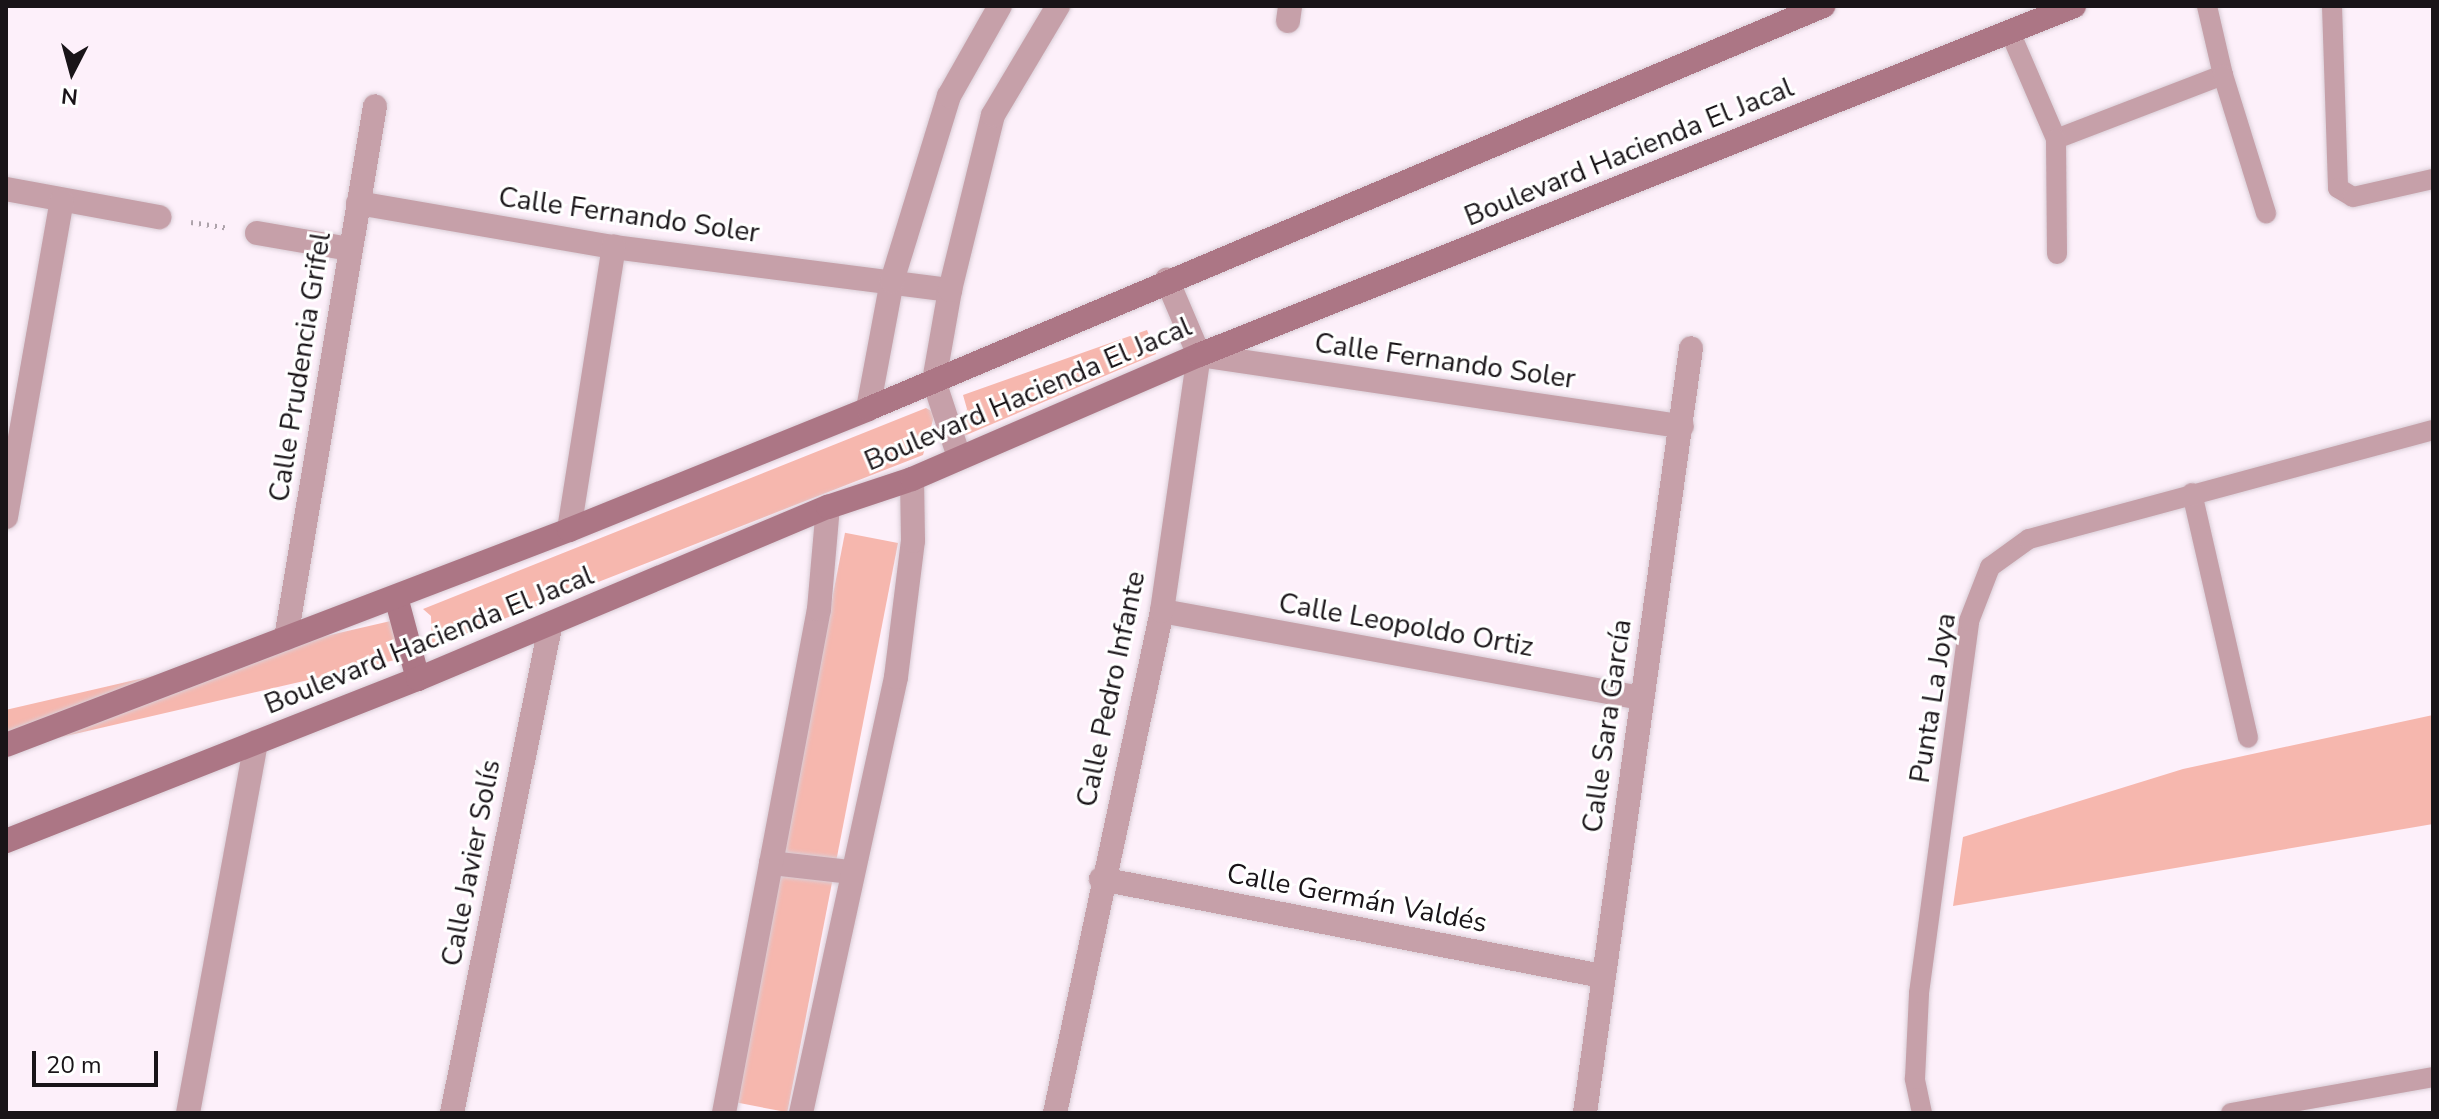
<!DOCTYPE html>
<meta charset="utf-8">
<style>
body{margin:0}
#map{position:relative;width:2439px;height:1119px;overflow:hidden;background:#fdf0fa;font-family:"Nunito Sans",sans-serif}
div>[style]{position:absolute}
[style*='--x']{left:calc(var(--x)*1px);top:calc(var(--y)*1px);width:calc(var(--w)*1px);rotate:calc(var(--a)*1deg)}
.green>*{inset:0;background:#f6b7ae;transform-origin:0 0}
.path>*{height:5px;margin-top:-2.5px;transform-origin:0;background:repeating-linear-gradient(90deg,#aea3ab 0 2px,transparent 0 8px)}
.roads{filter:drop-shadow(0 0 2px #d9cdd6) drop-shadow(0 0 2px #d9cdd6)}
.service>*{height:20px;margin:-10px;padding:0 10px;transform-origin:10px;border-radius:10px;background:#c6a0a9}
.minor>*{height:24px;margin:-12px;padding:0 12px;transform-origin:12px;border-radius:12px;background:#c6a0a9}
.secondary>*{height:24px;margin:-12px;padding:0 12px;transform-origin:12px;border-radius:12px;background:#ac7685}
span{translate:-50% -50%;white-space:nowrap;text-align:center;line-height:1.15;-webkit-text-stroke:6px #fff;paint-order:stroke}
.street-label{font-size:28px;color:#191418}
.frame{position:absolute;inset:0;border:8px solid #191418;pointer-events:none}
.north{position:absolute;left:32px;top:32px;width:80px;height:80px;-webkit-text-stroke:6px #fff;paint-order:stroke;rotate:186deg;font-size:22px;font-weight:700;line-height:32px;text-align:center;color:#191418}
.north::after{content:'';display:block;margin:auto;width:28px;height:36px;background:#191418;clip-path:polygon(50% 0,100% 100%,50% 72%,0 100%)}
.scale{position:absolute;left:32px;top:1051px;width:126px;height:36px;box-sizing:border-box;border:4px solid #191418;border-top:0;padding-left:10px;font-size:24px;line-height:28px;white-space:nowrap;color:#191418;-webkit-text-stroke:6px #fff;paint-order:stroke}
</style>
<div id="map">
<div class="green">
<div style="clip-path:polygon(1147px 330px,1156px 354px,957px 439px,967px 409px,963px 395px)"></div>
<div style="clip-path:polygon(926px 408px,935px 413px,923px 455px,432px 647px,431px 616px,423px 609px)"></div>
<div style="left:898px;top:543px;width:580px;height:54px;rotate:101deg"></div>
<div style="left:395px;top:620px;width:39px;height:418px;rotate:77deg"></div>
<div style="clip-path:polygon(2433px 715px,2433px 824px,1953px 906px,1963px 837px,2183px 769px)"></div>
</div>
<div class="path">
<div style="--x:191;--y:222;--w:37;--a:9"></div>
</div>
<div class="roads">
<div class="service">
<div style="--x:2332;--y:6;--w:182;--a:88.1"></div>
<div style="--x:2338;--y:188;--w:17;--a:31"></div>
<div style="--x:2353;--y:197;--w:82;--a:-12.7"></div>
<div style="--x:2010;--y:32;--w:116;--a:66.7"></div>
<div style="--x:2056;--y:139;--w:179;--a:-21"></div>
<div style="--x:2223;--y:75;--w:71;--a:-103.1"></div>
<div style="--x:2223;--y:75;--w:145;--a:72.7"></div>
<div style="--x:2056;--y:139;--w:115;--a:89.5"></div>
<div style="--x:2192;--y:493;--w:251;--a:77.1"></div>
<div style="--x:1922;--y:1113;--w:35;--a:-102"></div>
<div style="--x:1915;--y:1079;--w:86;--a:-87.3"></div>
<div style="--x:1919;--y:993;--w:375;--a:-82.3"></div>
<div style="--x:1969;--y:621;--w:58;--a:-68.7"></div>
<div style="--x:1990;--y:567;--w:48;--a:-35.7"></div>
<div style="--x:2029;--y:539;--w:418;--a:-15.1"></div>
<div style="--x:2231;--y:1113;--w:205;--a:-10.1"></div>
</div>
<div class="minor">
<div style="--x:1288;--y:21;--w:15;--a:-82"></div>
<div style="--x:6;--y:189;--w:156;--a:10.4"></div>
<div style="--x:358;--y:203;--w:260;--a:9.8"></div>
<div style="--x:614;--y:247;--w:339;--a:7.3"></div>
<div style="--x:257;--y:233;--w:94;--a:9.8"></div>
<div style="--x:1199;--y:355;--w:488;--a:8.4"></div>
<div style="--x:868;--y:409;--w:130;--a:-79.4"></div>
<div style="--x:892;--y:281;--w:194;--a:-72.9"></div>
<div style="--x:949;--y:96;--w:103;--a:-60.5"></div>
<div style="--x:959;--y:457;--w:80;--a:-108.2"></div>
<div style="--x:934;--y:381;--w:92;--a:-80"></div>
<div style="--x:950;--y:290;--w:180;--a:-76.2"></div>
<div style="--x:993;--y:115;--w:127;--a:-59.2"></div>
<div style="--x:6;--y:517;--w:321;--a:-80"></div>
<div style="--x:569;--y:530;--w:287;--a:-81"></div>
<div style="--x:1162;--y:611;--w:486;--a:10.3"></div>
<div style="--x:286;--y:638;--w:539;--a:-80.5"></div>
<div style="--x:771;--y:863;--w:80;--a:6.5"></div>
<div style="--x:1101;--y:879;--w:510;--a:10.96"></div>
<div style="--x:188;--y:1113;--w:377;--a:-79.6"></div>
<div style="--x:452;--y:1113;--w:498;--a:-78.6"></div>
<div style="--x:724;--y:1113;--w:513;--a:-79.33"></div>
<div style="--x:819;--y:609;--w:102;--a:-85"></div>
<div style="--x:801;--y:1113;--w:446;--a:-77.7"></div>
<div style="--x:896;--y:677;--w:137;--a:-82.9"></div>
<div style="--x:913;--y:541;--w:62;--a:-90.9"></div>
<div style="--x:1055;--y:1113;--w:513;--a:-77.97"></div>
<div style="--x:1162;--y:611;--w:259;--a:-81.8"></div>
<div style="--x:1199;--y:355;--w:82;--a:-113.1"></div>
<div style="--x:1585;--y:1113;--w:772;--a:-82.11"></div>
</div>
<div class="secondary">
<div style="--x:396;--y:597;--w:85;--a:75"></div>
<div style="--x:6;--y:745;--w:603;--a:-20.9"></div>
<div style="--x:569;--y:530;--w:323;--a:-22"></div>
<div style="--x:868;--y:409;--w:1037;--a:-22.88"></div>
<div style="--x:6;--y:841;--w:443;--a:-21.5"></div>
<div style="--x:418;--y:679;--w:445;--a:-22.8"></div>
<div style="--x:828;--y:507;--w:89;--a:-18.4"></div>
<div style="--x:912;--y:479;--w:313;--a:-23.4"></div>
<div style="--x:1199;--y:355;--w:942;--a:-21.74"></div>
</div>
</div>
<div class="street-label">
<span style="left:1629px;top:152px;rotate:-22deg">Boulevard Hacienda El Jacal</span>
<span style="left:629px;top:215px;rotate:8deg">Calle Fernando Soler</span>
<span style="left:1445px;top:361px;rotate:8deg">Calle Fernando Soler</span>
<span style="left:300px;top:367px;rotate:-81deg">Calle Prudencia Grifel</span>
<span style="left:1028px;top:394px;rotate:-23deg">Boulevard Hacienda El Jacal</span>
<span style="left:1406px;top:625px;rotate:10deg">Calle Leopoldo Ortiz</span>
<span style="left:429px;top:640px;rotate:-22deg">Boulevard Hacienda El Jacal</span>
<span style="left:1111px;top:689px;rotate:-78deg">Calle Pedro Infante</span>
<span style="left:1933px;top:698px;rotate:-81deg">Punta La Joya</span>
<span style="left:1607px;top:726px;rotate:-82deg">Calle Sara García</span>
<span style="left:471px;top:863px;rotate:-79deg">Calle Javier Solís</span>
<span style="left:1357px;top:898px;rotate:11deg">Calle Germán Valdés</span>
</div>
<div class="frame"></div>
<div class="north">N</div>
<div class="scale">20 m</div>
</div>
